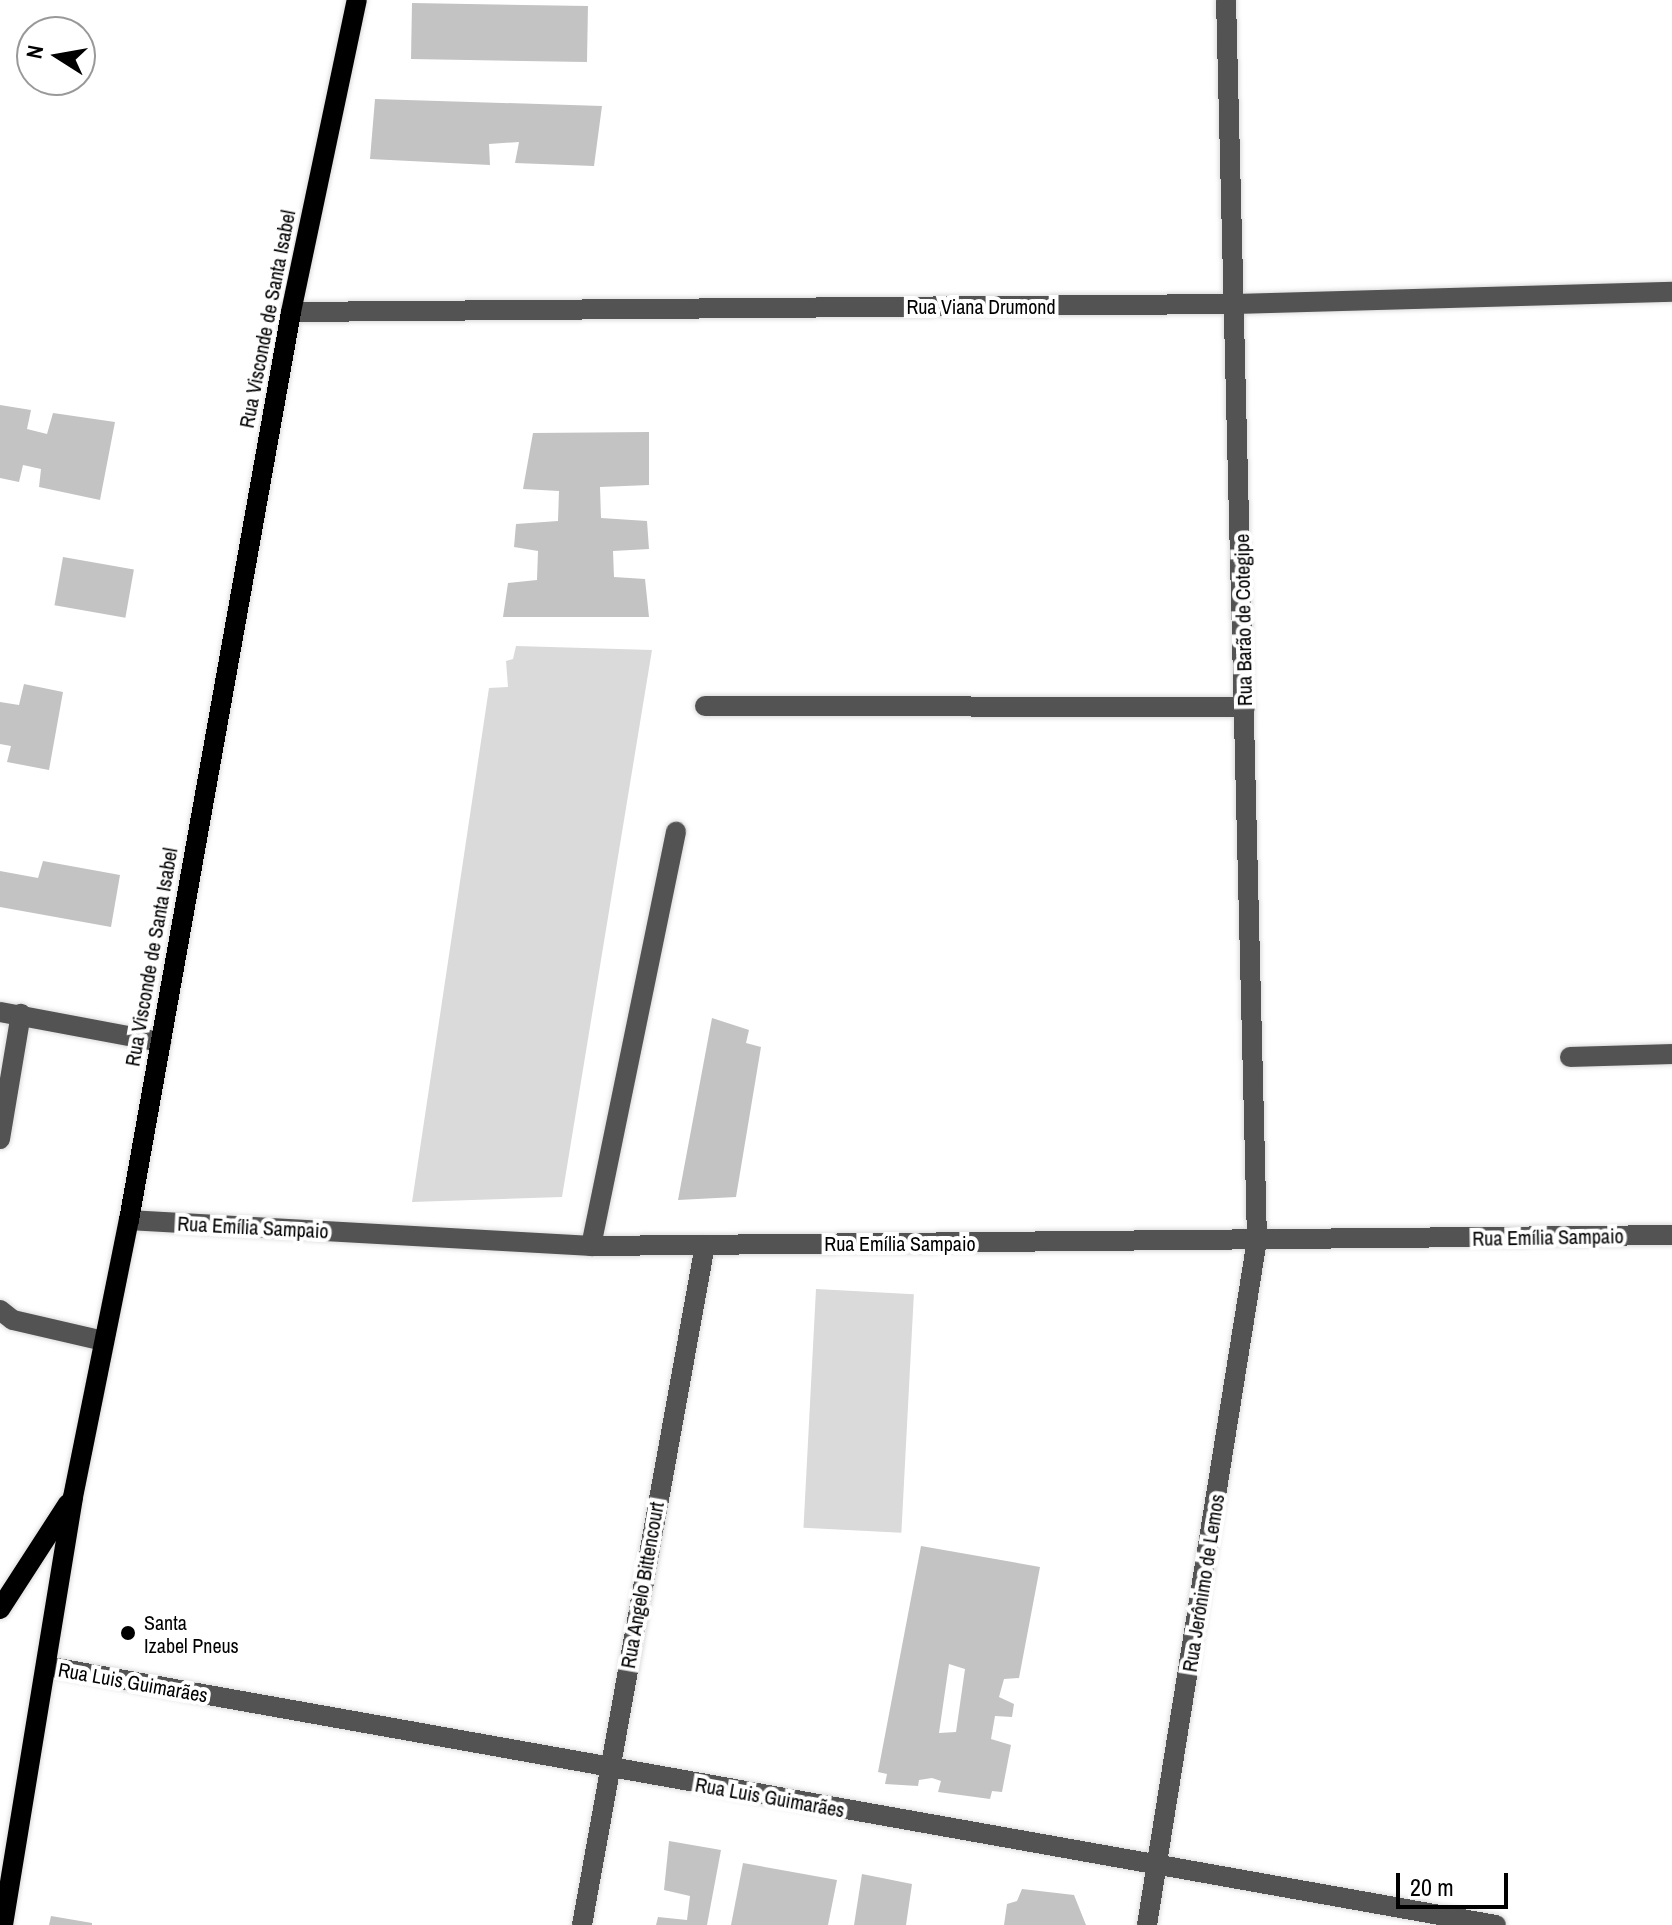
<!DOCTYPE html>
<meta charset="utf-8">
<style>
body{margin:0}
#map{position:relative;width:1672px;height:1925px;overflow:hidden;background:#fff;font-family:"Archivo Narrow",sans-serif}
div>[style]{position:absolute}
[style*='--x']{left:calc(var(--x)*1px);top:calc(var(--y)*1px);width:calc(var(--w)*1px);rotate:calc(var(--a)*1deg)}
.green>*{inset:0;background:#dadada;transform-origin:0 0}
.building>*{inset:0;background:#c3c3c3;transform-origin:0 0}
.roads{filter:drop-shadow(0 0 2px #dbdbdb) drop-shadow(0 0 2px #dbdbdb)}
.minor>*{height:20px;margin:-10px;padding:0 10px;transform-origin:10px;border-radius:10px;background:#535353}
.major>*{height:20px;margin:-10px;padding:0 10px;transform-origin:10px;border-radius:10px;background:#000}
.dots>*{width:22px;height:22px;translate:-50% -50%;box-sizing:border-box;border:4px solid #fff;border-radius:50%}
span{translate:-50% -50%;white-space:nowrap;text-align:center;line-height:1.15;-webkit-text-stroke:8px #fff;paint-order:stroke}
.street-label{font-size:20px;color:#000}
.poi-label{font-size:20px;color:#000}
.left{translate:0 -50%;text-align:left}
.north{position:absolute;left:16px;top:16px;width:80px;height:80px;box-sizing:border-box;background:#fff;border:2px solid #999;border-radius:50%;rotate:281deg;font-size:22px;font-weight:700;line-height:32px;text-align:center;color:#000}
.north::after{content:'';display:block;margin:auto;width:28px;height:36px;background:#000;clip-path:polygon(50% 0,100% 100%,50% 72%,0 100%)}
.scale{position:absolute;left:1396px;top:1873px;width:112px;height:36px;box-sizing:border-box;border:4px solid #000;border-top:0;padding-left:10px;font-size:24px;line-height:28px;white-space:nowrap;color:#000;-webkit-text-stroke:6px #fff;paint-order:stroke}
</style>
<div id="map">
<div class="green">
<div style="clip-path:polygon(516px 646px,652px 650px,562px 1197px,412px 1202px,489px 688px,508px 687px,506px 661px,513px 659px)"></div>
<div style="left:816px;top:1289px;width:98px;height:239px;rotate:3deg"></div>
</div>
<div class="building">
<div style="left:412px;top:3px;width:176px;height:56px;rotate:1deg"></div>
<div style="clip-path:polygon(375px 99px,602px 106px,594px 166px,515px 163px,519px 142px,489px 144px,490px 165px,370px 159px)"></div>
<div style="clip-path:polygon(0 405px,31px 410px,27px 429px,47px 434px,53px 413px,115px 422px,100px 500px,39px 487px,41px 469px,23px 465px,19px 482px,0 478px)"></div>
<div style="clip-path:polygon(649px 432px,649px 485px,600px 487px,601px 518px,647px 521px,649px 549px,613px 551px,614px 577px,645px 579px,649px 617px,503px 617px,508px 583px,537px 580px,538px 551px,514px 547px,516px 524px,558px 521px,559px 491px,523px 489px,533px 433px)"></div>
<div style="left:63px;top:557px;width:72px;height:49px;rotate:10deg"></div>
<div style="clip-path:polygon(24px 684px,63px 692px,49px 770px,7px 762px,11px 746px,0 744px,0 702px,19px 705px)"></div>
<div style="clip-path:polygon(43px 861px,120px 875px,111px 927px,0 907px,0 871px,38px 878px)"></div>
<div style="clip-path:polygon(712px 1018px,749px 1030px,746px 1043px,761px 1047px,736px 1197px,678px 1200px)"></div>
<div style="clip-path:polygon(evenodd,921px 1546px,1040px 1567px,1019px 1678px,1004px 1679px,999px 1697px,1014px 1704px,1012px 1717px,995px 1716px,991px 1739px,1011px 1745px,1002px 1792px,992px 1791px,990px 1799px,938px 1792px,941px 1781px,932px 1778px,919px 1780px,918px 1786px,885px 1784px,887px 1774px,878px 1772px,921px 1546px,949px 1664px,965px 1669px,956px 1732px,939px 1733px,949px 1664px)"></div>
<div style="clip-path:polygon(669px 1841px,721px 1850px,707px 1925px,656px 1925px,658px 1917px,687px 1920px,690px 1896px,664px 1890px)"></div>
<div style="clip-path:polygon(743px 1863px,837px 1880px,828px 1925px,731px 1925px)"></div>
<div style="clip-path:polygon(862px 1874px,912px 1884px,906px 1925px,854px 1925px)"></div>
<div style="clip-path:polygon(1022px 1889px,1074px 1895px,1086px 1925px,1004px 1925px,1007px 1904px,1017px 1901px)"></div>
<div style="clip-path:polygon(51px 1916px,92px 1923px,92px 1925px,49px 1925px)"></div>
</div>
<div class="roads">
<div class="minor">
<div style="--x:291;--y:312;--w:945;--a:-0.49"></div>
<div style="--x:1236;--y:304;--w:436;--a:-1.6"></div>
<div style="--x:705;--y:706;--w:540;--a:0.11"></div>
<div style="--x:0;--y:1012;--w:164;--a:10.6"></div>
<div style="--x:1570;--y:1057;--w:102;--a:-1.7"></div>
<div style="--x:0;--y:1139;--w:127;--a:-80.5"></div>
<div style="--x:129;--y:1220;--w:463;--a:3.2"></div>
<div style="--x:591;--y:1246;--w:1081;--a:-0.58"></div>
<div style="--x:591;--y:1246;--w:423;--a:-78.4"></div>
<div style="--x:0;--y:1310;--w:16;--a:38"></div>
<div style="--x:13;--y:1320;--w:93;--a:13"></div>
<div style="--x:46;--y:1666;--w:1473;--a:10.13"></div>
<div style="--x:582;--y:1925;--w:691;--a:-79.75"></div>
<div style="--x:1147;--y:1925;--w:694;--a:-80.88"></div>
<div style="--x:1257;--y:1240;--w:1240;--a:-91.43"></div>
</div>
<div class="major">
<div style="--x:0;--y:1609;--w:125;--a:-57.1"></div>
<div style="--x:3;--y:1925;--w:434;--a:-80.7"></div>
<div style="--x:73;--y:1497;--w:283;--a:-78.6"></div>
<div style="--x:129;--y:1220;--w:922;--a:-79.88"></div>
<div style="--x:291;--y:312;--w:319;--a:-78.1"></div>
</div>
</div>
<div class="dots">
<div style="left:128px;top:1633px;background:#000"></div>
</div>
<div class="street-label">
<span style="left:981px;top:306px">Rua Viana Drumond</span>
<span style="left:267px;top:319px;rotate:-79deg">Rua Visconde de Santa Isabel</span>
<span style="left:1243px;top:620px;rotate:-91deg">Rua Barão de Cotegipe</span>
<span style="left:151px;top:957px;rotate:-80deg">Rua Visconde de Santa Isabel</span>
<span style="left:253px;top:1227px;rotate:3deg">Rua Emília Sampaio</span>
<span style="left:1548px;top:1237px;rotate:-1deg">Rua Emília Sampaio</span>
<span style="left:900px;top:1243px">Rua Emília Sampaio</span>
<span style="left:1203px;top:1583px;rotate:-81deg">Rua Jerônimo de Lemos</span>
<span style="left:642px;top:1585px;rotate:-80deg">Rua Angelo Bittencourt</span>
<span style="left:133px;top:1682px;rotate:10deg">Rua Luis Guimarães</span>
<span style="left:770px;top:1797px;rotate:10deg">Rua Luis Guimarães</span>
</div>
<div class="poi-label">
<span class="left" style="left:144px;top:1634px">Santa<br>Izabel Pneus</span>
</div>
<div class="north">N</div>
<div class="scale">20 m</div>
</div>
